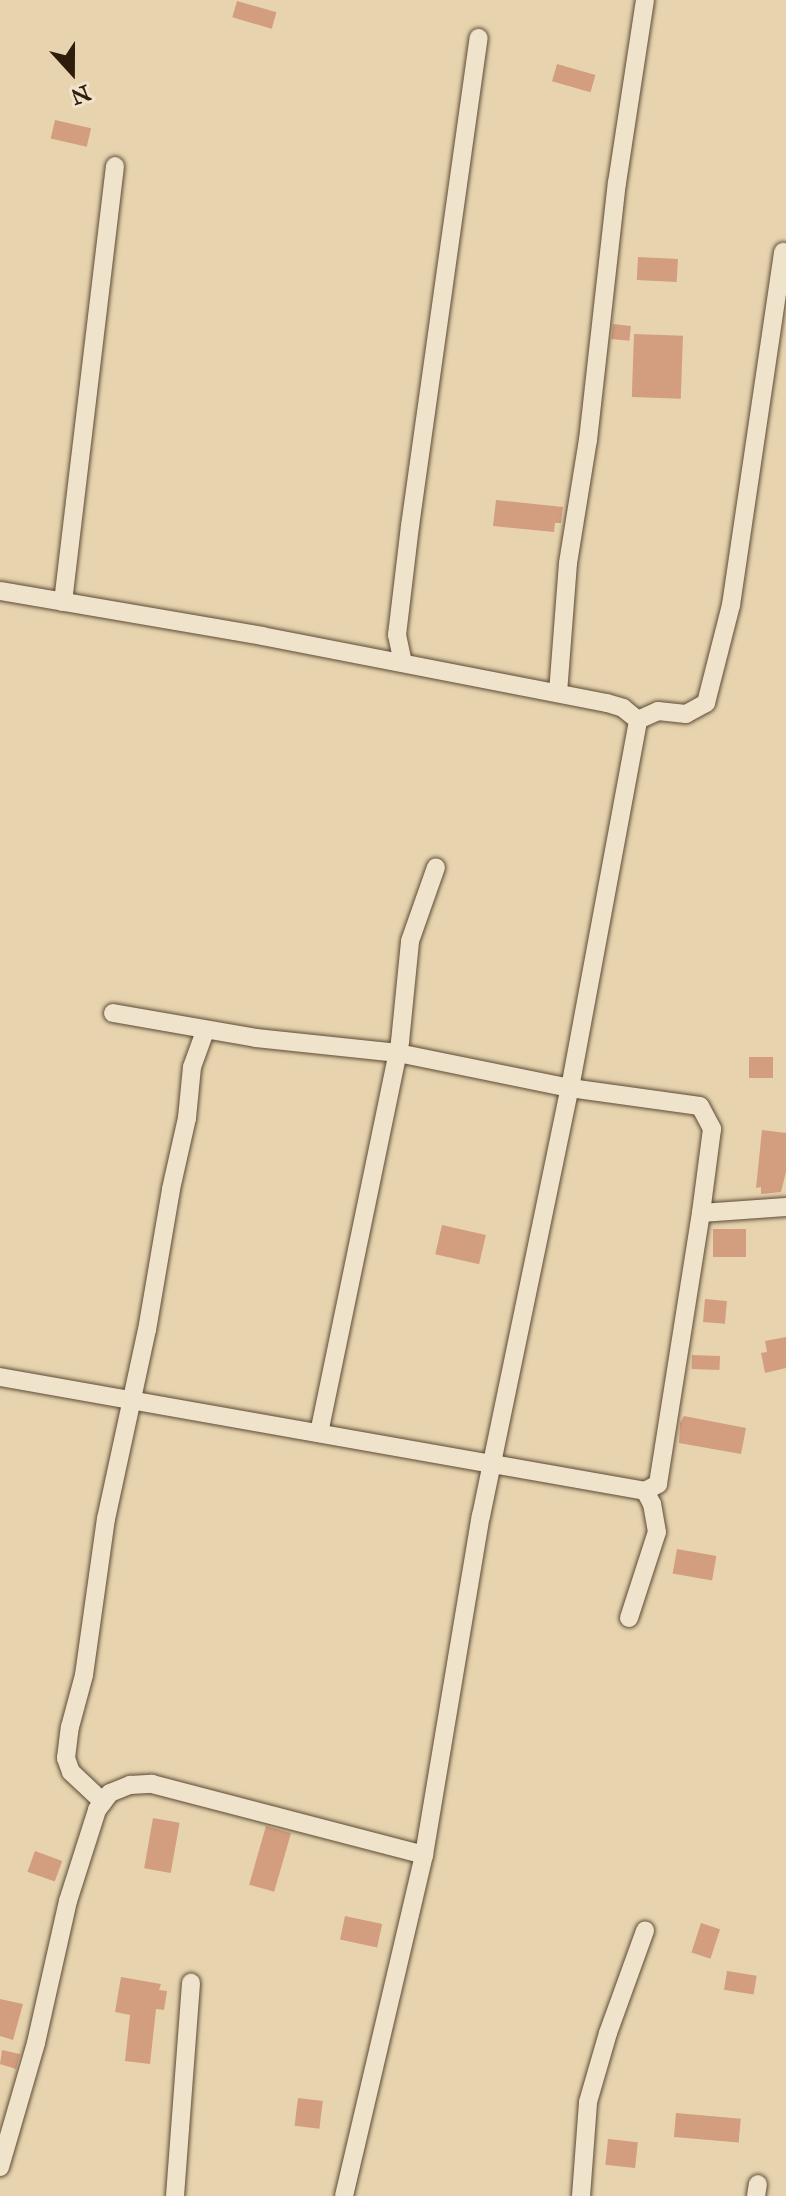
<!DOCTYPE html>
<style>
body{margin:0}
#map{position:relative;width:786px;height:2196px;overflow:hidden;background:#e7d4af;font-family:"IM FELL Great Primer",serif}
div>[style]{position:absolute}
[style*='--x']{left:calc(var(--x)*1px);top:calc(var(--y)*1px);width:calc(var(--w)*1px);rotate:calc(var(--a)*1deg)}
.building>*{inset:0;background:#d39d7f;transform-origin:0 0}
.roads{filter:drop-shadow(0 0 2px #5d4b35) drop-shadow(0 0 2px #5d4b35)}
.minor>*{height:18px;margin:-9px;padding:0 9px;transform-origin:9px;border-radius:9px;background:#efe3cb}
span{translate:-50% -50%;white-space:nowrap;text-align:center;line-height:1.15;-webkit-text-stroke:8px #efe3cb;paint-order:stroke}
.north{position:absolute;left:32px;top:32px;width:80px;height:80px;-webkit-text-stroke:6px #efe3cb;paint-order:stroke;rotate:159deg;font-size:22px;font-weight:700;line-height:32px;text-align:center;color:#2f1d0c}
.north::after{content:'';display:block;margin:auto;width:28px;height:36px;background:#2f1d0c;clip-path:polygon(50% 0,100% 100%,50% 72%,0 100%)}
</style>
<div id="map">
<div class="building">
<div style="left:237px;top:1px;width:41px;height:17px;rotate:16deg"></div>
<div style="left:557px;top:64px;width:40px;height:18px;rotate:16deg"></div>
<div style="left:55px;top:120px;width:37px;height:19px;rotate:13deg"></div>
<div style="left:638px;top:257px;width:40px;height:23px;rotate:3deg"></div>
<div style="left:613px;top:324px;width:18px;height:15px;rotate:6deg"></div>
<div style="left:634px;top:334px;width:49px;height:63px;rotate:2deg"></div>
<div style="clip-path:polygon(496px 500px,563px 507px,561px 523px,555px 523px,554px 532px,493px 526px)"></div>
<div style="left:773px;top:1057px;width:21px;height:24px;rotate:90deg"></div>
<div style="clip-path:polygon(762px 1130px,786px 1133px,786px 1172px,781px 1192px,761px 1194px,761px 1187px,756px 1188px)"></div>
<div style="left:442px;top:1225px;width:45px;height:30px;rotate:13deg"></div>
<div style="left:713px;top:1229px;width:33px;height:28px"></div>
<div style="left:705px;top:1299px;width:22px;height:23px;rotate:5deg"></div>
<div style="clip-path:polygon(786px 1337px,786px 1368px,765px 1373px,761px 1353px,767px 1352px,765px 1341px)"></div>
<div style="left:692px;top:1355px;width:28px;height:14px;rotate:2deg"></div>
<div style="clip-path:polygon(684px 1416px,746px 1428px,741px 1454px,679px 1443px,680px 1423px)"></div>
<div style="left:677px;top:1549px;width:40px;height:25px;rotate:10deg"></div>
<div style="left:153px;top:1818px;width:27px;height:51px;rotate:10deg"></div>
<div style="left:266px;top:1826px;width:26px;height:61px;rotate:16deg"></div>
<div style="left:35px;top:1851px;width:29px;height:22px;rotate:20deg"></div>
<div style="left:345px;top:1916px;width:38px;height:24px;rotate:12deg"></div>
<div style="left:701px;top:1923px;width:20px;height:31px;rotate:18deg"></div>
<div style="left:727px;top:1971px;width:30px;height:19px;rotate:9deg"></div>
<div style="clip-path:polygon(121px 1977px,161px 1984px,159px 1990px,167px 1991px,164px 2010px,156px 2009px,150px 2064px,125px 2061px,130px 2015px,115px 2012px)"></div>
<div style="clip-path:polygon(0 1999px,23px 2004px,13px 2040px,0 2036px)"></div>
<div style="clip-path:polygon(2px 2050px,20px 2054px,16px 2069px,0 2064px)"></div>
<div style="left:298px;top:2098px;width:25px;height:28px;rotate:7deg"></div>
<div style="left:676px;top:2113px;width:65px;height:24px;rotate:5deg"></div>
<div style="left:608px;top:2139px;width:30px;height:26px;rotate:6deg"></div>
</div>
<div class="roads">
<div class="minor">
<div style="--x:0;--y:591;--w:266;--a:9.7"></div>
<div style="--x:262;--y:636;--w:351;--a:11"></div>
<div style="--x:607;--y:703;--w:17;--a:17"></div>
<div style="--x:623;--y:708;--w:19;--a:39"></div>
<div style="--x:63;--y:602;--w:439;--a:-83.2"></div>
<div style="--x:403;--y:663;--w:29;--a:-102"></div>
<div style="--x:397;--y:635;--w:110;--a:-83.2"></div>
<div style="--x:410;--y:526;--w:493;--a:-82"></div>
<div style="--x:558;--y:693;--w:130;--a:-85.6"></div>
<div style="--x:568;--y:563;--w:125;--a:-80.8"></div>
<div style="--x:588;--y:440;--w:259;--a:-83.6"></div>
<div style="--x:617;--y:183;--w:185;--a:-81.3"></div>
<div style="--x:113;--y:1013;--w:145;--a:9.9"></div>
<div style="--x:256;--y:1038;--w:143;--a:6"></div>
<div style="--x:398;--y:1053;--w:176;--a:11.5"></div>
<div style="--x:570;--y:1088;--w:131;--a:7.9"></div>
<div style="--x:700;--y:1106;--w:26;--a:62"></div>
<div style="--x:712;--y:1129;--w:85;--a:97.5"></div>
<div style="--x:701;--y:1213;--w:85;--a:-4"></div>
<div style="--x:0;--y:1377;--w:655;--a:10.02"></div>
<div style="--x:645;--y:1491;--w:15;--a:-28"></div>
<div style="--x:658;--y:1484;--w:274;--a:-81"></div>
<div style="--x:319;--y:1433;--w:399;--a:-78.3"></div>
<div style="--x:400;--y:1042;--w:101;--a:-84.3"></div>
<div style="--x:410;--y:941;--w:78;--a:-70.6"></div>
<div style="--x:629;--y:1618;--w:90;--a:-72"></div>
<div style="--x:657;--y:1532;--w:28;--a:-100"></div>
<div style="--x:652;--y:1504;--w:15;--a:-118"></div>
<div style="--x:103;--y:1802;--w:44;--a:-136.8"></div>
<div style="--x:71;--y:1772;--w:15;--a:-110"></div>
<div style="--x:66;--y:1758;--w:31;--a:-83"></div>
<div style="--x:70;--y:1727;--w:54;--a:-74.9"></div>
<div style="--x:84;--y:1675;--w:158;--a:-82"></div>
<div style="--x:106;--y:1519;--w:193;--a:-77.8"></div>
<div style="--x:147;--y:1330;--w:143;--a:-80.3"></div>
<div style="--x:171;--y:1189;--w:73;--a:-77.3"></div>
<div style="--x:187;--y:1118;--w:51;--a:-84.4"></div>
<div style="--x:192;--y:1067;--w:38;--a:-70"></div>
<div style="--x:0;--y:2167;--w:129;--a:-73.8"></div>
<div style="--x:36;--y:2043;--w:146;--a:-77.3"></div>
<div style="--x:68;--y:1901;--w:96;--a:-72.3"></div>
<div style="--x:97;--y:1810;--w:21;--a:-53"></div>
<div style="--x:110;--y:1793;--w:22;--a:-22"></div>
<div style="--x:130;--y:1785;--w:22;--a:-3"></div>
<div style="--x:152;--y:1784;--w:281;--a:14.6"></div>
<div style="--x:175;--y:2196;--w:214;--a:-85.7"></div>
<div style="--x:344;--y:2196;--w:350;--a:-76.8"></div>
<div style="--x:424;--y:1855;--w:344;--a:-80.5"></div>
<div style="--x:481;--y:1516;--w:437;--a:-78.3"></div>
<div style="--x:570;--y:1088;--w:374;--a:-79.5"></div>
<div style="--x:638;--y:720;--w:22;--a:-24"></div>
<div style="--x:658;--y:711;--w:28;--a:6"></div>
<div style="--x:686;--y:714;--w:23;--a:-29"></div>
<div style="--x:706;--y:703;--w:101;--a:-75.7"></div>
<div style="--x:731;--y:605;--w:357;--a:-81.6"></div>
<div style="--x:581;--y:2196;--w:94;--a:-85.7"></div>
<div style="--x:588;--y:2102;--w:72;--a:-73.8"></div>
<div style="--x:608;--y:2033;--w:109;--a:-70.1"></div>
<div style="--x:756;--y:2196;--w:12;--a:-81"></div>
</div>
</div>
<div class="north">N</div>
</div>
